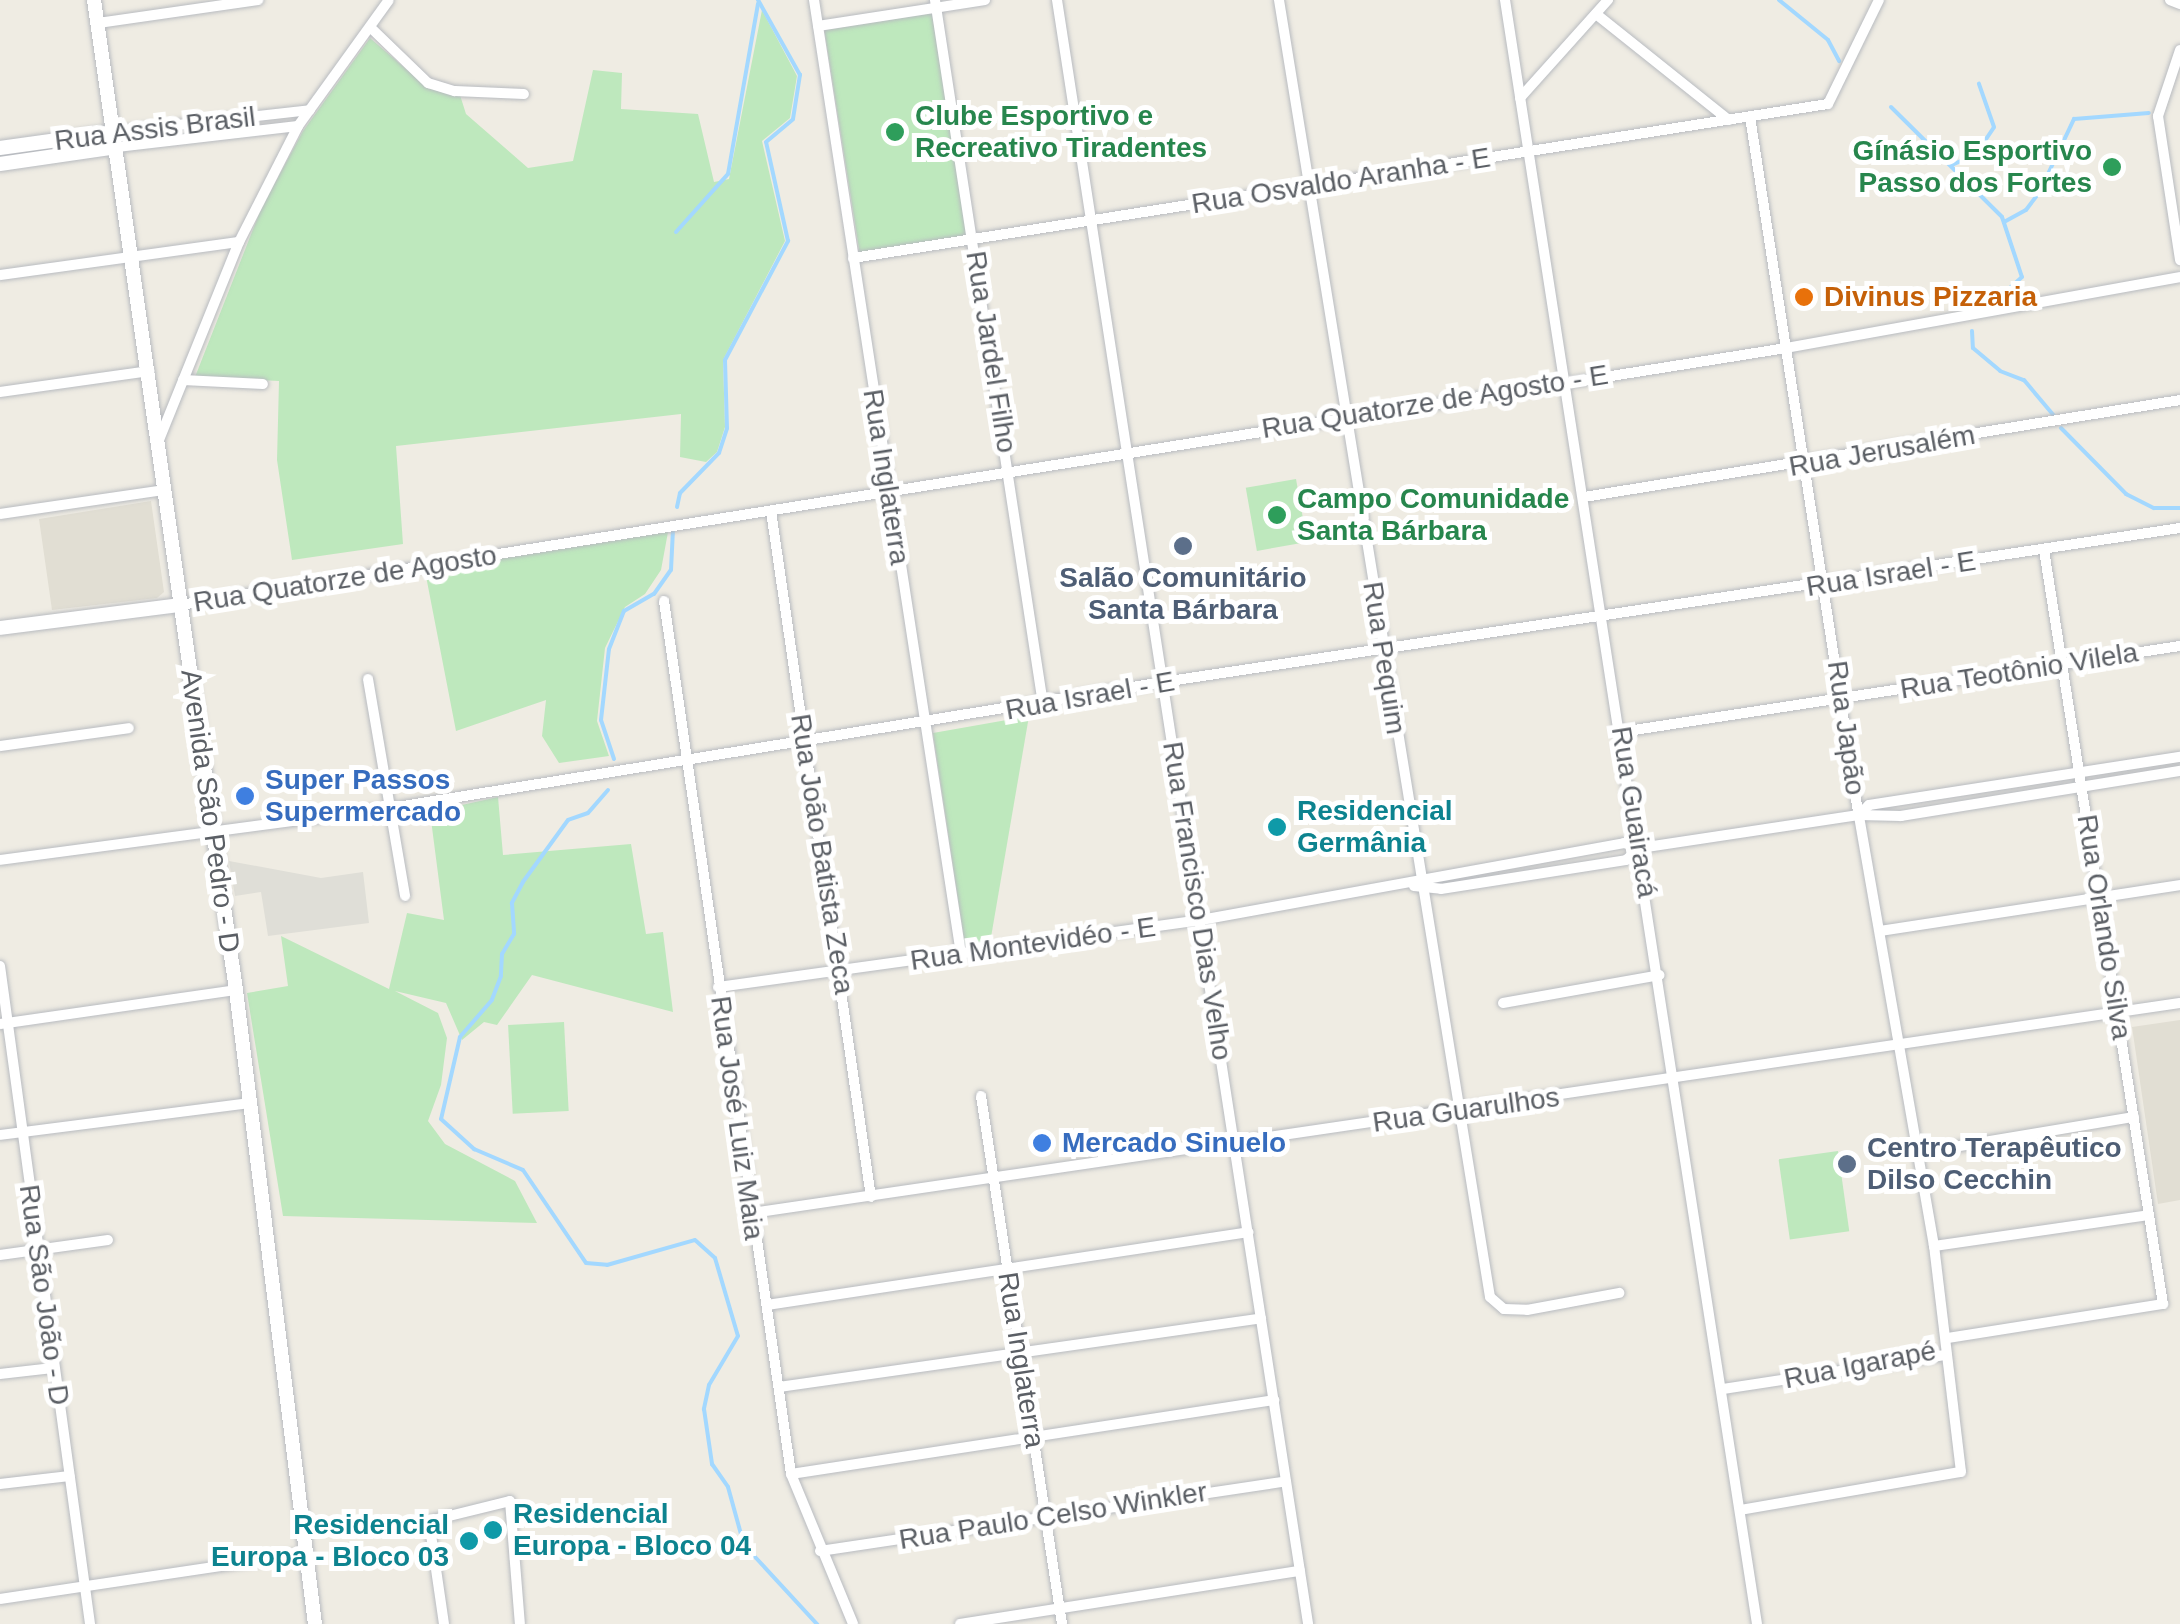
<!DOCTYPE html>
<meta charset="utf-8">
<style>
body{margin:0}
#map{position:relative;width:2180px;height:1624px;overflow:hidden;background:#efece3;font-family:Arial,sans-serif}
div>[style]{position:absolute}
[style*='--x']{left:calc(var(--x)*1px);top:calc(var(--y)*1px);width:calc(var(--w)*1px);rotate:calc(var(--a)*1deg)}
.industrial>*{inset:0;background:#dfded7}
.education>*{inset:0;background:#e1ded3}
.green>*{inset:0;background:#bee8bd;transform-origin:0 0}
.stream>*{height:4px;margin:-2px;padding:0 2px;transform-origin:2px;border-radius:2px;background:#a3d8ff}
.roads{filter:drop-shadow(0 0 2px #b8bbc0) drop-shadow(0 0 2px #b8bbc0)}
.minor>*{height:10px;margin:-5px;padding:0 5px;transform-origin:5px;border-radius:5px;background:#fff}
.tertiary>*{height:14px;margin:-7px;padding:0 7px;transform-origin:7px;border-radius:7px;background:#fff}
.dots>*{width:28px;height:28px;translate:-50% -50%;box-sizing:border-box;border:5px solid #fff;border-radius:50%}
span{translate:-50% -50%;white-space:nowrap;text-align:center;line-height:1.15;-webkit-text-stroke:10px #fff;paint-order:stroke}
.leisure-label{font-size:28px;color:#27864d;font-weight:700}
.left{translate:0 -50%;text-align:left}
.right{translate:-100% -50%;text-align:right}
.street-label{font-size:28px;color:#5b5f65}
.food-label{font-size:28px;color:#c56008;font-weight:700}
.service-label{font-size:28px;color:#4e5e75;font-weight:700}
.shop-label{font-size:28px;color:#366cbe;font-weight:700}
.culture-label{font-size:28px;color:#0d838f;font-weight:700}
</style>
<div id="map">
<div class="industrial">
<div style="clip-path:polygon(229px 861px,321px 878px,363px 872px,369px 923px,268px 936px,261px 892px,235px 896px)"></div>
</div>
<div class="education">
<div style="clip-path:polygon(151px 501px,164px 592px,157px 598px,52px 610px,39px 519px)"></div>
<div style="clip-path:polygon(2180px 1020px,2180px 1200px,2158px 1204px,2132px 1027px)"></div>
</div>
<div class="green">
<div style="clip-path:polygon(762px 10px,797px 76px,790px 118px,762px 141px,785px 241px,723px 360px,725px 427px,717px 452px,706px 462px,680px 457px,681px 414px,396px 446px,403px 544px,292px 560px,277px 460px,279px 381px,195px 377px,261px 209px,303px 131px,370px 38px,428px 88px,460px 95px,466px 114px,528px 168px,573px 161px,593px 70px,622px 73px,621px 109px,698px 114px,714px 182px,729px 179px)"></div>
<div style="left:932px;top:13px;width:225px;height:109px;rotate:81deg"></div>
<div style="left:1296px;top:479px;width:64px;height:51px;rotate:80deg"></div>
<div style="clip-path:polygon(668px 532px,661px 570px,645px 594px,625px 607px,605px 648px,597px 721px,609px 756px,559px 763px,542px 736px,546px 700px,456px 731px,425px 571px)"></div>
<div style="clip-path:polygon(1029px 716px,990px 943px,965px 945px,933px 733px)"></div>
<div style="clip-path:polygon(498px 797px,503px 855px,631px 844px,646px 934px,663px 932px,673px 1012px,532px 975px,497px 1025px,484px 1022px,462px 1040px,446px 1003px,395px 991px,438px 1013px,447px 1038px,441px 1085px,428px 1121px,445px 1144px,515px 1181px,537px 1223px,283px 1216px,247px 993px,288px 986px,281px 936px,389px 989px,407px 913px,444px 920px,430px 812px)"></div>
<div style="left:564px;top:1022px;width:89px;height:56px;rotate:87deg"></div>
<div style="left:1838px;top:1151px;width:81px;height:60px;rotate:82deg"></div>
</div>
<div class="stream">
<div style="--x:1779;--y:0;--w:63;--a:39.2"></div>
<div style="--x:1828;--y:40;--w:24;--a:62"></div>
<div style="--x:1891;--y:107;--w:156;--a:44.7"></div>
<div style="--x:2002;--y:217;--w:63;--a:71.6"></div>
<div style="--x:2022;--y:277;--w:31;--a:138"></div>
<div style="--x:1952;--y:165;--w:26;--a:-25"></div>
<div style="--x:1976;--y:154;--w:32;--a:-56"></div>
<div style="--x:1994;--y:127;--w:46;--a:-109.2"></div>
<div style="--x:2004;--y:222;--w:25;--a:-29"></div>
<div style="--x:2026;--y:210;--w:21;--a:-53"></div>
<div style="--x:2039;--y:193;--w:82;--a:-64.7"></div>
<div style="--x:2074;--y:119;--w:75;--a:-4.6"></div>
<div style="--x:676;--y:232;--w:78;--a:-48.1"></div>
<div style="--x:728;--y:174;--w:173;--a:-80"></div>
<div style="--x:1972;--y:331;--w:17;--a:87"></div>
<div style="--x:1973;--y:348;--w:35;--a:40"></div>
<div style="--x:2000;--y:371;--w:26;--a:21"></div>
<div style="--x:2024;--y:380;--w:48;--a:50"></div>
<div style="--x:2061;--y:428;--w:93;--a:45.4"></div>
<div style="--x:2126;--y:494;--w:31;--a:27"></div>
<div style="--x:2154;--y:508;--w:26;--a:0"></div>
<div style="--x:677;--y:507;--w:14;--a:-78"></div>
<div style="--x:680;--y:493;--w:56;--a:-45.7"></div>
<div style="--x:719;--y:453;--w:26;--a:-72"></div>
<div style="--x:727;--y:428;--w:68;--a:-91.7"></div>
<div style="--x:725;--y:360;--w:135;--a:-62.1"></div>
<div style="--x:788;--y:241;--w:101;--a:-102.5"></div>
<div style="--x:766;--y:142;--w:35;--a:-40"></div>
<div style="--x:793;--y:119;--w:45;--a:-81"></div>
<div style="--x:800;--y:75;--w:86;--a:-119.2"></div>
<div style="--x:614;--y:759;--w:41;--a:-108.4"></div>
<div style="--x:601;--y:720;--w:71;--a:-83.6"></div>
<div style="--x:609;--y:649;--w:41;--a:-68.5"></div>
<div style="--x:624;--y:611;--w:34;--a:-30"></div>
<div style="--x:654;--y:594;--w:29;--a:-55"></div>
<div style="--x:671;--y:570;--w:41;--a:-87.2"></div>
<div style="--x:608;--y:790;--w:30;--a:131"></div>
<div style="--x:588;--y:813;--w:21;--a:161"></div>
<div style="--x:568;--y:820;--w:77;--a:126"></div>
<div style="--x:523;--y:882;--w:24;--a:118"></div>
<div style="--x:512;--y:903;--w:31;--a:86"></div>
<div style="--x:514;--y:934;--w:23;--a:121"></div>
<div style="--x:502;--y:954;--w:22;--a:93"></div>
<div style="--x:501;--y:976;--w:26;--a:111"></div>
<div style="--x:492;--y:1000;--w:49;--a:130.9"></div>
<div style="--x:460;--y:1037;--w:84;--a:103"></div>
<div style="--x:441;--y:1119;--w:45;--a:42.3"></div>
<div style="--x:474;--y:1149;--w:53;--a:23.2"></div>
<div style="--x:523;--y:1170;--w:112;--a:55.9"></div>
<div style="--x:586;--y:1263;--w:21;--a:5"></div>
<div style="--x:607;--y:1265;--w:91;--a:-15.9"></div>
<div style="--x:695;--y:1240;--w:27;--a:42"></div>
<div style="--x:715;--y:1258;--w:81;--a:73.6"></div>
<div style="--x:738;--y:1336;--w:57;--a:120.6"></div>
<div style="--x:709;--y:1385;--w:25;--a:102"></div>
<div style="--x:704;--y:1409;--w:56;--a:81.7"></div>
<div style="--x:712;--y:1464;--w:28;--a:55"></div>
<div style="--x:728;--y:1487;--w:60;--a:74.6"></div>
<div style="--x:744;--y:1545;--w:108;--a:47.3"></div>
</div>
<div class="roads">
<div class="minor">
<div style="--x:814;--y:0;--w:965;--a:81.24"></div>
<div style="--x:935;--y:0;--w:712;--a:81.28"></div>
<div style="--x:1057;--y:0;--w:1643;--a:81.21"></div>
<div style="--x:1279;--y:0;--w:1314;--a:80.76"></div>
<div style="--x:1490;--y:1297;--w:18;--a:41"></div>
<div style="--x:1504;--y:1309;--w:23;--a:2"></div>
<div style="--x:1527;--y:1310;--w:94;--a:-10.5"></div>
<div style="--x:1505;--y:0;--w:1643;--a:81.18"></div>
<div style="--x:2170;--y:0;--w:11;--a:22"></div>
<div style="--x:1596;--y:14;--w:170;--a:38.6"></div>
<div style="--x:98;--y:23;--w:162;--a:-8.2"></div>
<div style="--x:818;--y:26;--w:169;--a:-8.8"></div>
<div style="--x:370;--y:27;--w:81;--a:44"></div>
<div style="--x:428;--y:83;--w:28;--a:17"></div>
<div style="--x:455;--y:91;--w:69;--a:2.5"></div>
<div style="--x:2180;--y:50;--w:70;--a:108.4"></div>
<div style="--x:2158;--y:116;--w:146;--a:81.3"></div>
<div style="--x:1520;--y:98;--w:132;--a:-48.1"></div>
<div style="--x:115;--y:132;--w:196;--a:-6.4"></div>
<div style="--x:117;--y:147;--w:182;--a:-6.6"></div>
<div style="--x:853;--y:258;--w:987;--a:-8.98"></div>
<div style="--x:1828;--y:104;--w:116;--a:-63.9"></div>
<div style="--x:0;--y:275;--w:241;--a:-7.9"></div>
<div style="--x:183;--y:380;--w:80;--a:2.9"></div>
<div style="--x:0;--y:392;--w:151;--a:-8"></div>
<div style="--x:159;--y:440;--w:214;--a:-68"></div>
<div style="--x:239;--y:242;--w:130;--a:-63"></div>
<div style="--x:298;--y:126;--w:155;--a:-54.2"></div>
<div style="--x:1584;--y:497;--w:604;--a:-9.24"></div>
<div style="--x:771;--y:511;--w:693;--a:81.71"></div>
<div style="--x:0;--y:514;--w:167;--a:-8.3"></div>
<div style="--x:664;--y:601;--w:882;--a:81.72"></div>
<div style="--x:791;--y:1474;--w:162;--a:67.5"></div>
<div style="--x:180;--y:605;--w:1626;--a:-9.09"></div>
<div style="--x:1786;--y:348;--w:400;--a:-10.2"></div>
<div style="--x:368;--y:679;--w:220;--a:80.3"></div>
<div style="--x:1621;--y:732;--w:566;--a:-8.75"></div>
<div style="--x:0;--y:746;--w:130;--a:-7.9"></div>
<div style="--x:1859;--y:815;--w:14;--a:-45"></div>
<div style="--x:1869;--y:805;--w:315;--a:-8.8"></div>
<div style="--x:0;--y:860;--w:394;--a:-7.6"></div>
<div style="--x:391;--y:808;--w:782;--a:-9.27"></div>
<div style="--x:1163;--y:682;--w:1029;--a:-8.61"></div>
<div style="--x:1414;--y:886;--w:27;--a:6"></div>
<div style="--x:1441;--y:889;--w:187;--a:-8.9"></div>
<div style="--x:1626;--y:860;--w:18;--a:-41"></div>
<div style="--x:1880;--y:931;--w:304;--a:-8.7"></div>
<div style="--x:0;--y:966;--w:664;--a:82.21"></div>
<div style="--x:718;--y:987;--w:488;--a:-7.9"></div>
<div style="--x:1201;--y:920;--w:430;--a:-10.3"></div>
<div style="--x:1624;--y:843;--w:17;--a:17"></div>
<div style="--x:1640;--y:848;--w:221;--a:-8.6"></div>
<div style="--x:1859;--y:815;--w:42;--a:1.4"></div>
<div style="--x:1901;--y:816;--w:283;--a:-9.2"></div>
<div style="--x:1503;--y:1003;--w:159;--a:-10.1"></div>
<div style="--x:0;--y:1024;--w:238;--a:-8.2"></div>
<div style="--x:981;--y:1096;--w:534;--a:81.28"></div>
<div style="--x:0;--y:1135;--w:251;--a:-7.3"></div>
<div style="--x:1918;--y:1153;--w:219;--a:-9.5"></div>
<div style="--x:752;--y:1213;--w:1443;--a:-8.37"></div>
<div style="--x:1934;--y:1246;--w:217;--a:-8.2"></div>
<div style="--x:0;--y:1255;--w:109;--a:-7.9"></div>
<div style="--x:767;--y:1305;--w:487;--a:-8.6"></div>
<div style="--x:1948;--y:1338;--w:218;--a:-9"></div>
<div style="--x:2163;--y:1304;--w:763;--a:-98.97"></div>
<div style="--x:0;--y:1374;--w:53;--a:-6.5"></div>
<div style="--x:779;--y:1387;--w:487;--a:-8.1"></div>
<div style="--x:1723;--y:1389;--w:226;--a:-8.7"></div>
<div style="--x:791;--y:1474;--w:489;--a:-8.7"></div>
<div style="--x:0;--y:1484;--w:70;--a:-6.5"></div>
<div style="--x:1740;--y:1510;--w:224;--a:-9.8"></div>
<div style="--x:1961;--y:1472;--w:228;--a:-96.8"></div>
<div style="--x:1934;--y:1246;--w:441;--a:-99.9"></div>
<div style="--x:1858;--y:812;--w:703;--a:-98.83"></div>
<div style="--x:820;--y:1551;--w:471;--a:-8.5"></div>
<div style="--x:0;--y:1599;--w:311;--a:-8.5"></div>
<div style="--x:444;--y:1624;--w:104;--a:-98.3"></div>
<div style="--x:429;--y:1521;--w:83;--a:-13.9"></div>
<div style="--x:510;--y:1501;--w:123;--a:85.4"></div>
<div style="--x:960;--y:1624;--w:344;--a:-8.9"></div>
</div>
<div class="tertiary">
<div style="--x:94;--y:0;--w:1000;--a:81.84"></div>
<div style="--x:236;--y:990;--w:639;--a:82.9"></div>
<div style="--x:0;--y:148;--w:116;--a:-7.9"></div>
<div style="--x:0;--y:164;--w:118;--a:-8.3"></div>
<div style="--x:0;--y:628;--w:181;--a:-7.3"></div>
</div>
</div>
<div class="dots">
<div style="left:895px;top:132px;background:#2e9e5b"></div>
<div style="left:2112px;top:167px;background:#2e9e5b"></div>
<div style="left:1804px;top:297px;background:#e8710a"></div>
<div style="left:1277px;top:515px;background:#2e9e5b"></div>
<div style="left:1183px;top:546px;background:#5c6f8a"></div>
<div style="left:245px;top:796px;background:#3f7fe0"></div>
<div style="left:1277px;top:827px;background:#0f9aa8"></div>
<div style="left:1042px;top:1143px;background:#3f7fe0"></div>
<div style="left:1847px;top:1164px;background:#5c6f8a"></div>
<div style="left:493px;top:1530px;background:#0f9aa8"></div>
<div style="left:469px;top:1541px;background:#0f9aa8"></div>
</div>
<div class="leisure-label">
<span class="left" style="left:915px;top:132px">Clube Esportivo e<br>Recreativo Tiradentes</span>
<span class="right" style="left:2092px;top:167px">Gínásio Esportivo<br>Passo dos Fortes</span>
<span class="left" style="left:1297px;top:515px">Campo Comunidade<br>Santa Bárbara</span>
</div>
<div class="street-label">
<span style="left:155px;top:129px;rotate:-7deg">Rua Assis Brasil</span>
<span style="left:1341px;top:181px;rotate:-9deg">Rua Osvaldo Aranha - E</span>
<span style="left:991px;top:352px;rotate:81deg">Rua Jardel Filho</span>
<span style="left:1435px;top:402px;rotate:-9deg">Rua Quatorze de Agosto - E</span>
<span style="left:1882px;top:451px;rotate:-10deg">Rua Jerusalém</span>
<span style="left:886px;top:477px;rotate:81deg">Rua Inglaterra</span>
<span style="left:1891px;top:574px;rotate:-9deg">Rua Israel - E</span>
<span style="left:345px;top:579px;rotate:-9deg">Rua Quatorze de Agosto</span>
<span style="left:1384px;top:658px;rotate:81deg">Rua Pequim</span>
<span style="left:2019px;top:671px;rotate:-9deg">Rua Teotônio Vilela</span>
<span style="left:1090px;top:696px;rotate:-10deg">Rua Israel - E</span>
<span style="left:1846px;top:728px;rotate:82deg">Rua Japão</span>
<span style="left:210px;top:811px;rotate:82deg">Avenida São Pedro - D</span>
<span style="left:1634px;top:812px;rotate:81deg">Rua Guairacá</span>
<span style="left:822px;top:854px;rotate:81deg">Rua João Batista Zeca</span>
<span style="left:1197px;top:901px;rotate:81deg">Rua Francisco Dias Velho</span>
<span style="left:2104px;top:927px;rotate:81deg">Rua Orlando Silva</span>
<span style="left:1033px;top:944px;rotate:-8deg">Rua Montevidéo - E</span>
<span style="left:1466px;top:1110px;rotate:-8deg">Rua Guarulhos</span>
<span style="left:737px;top:1118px;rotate:82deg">Rua José Luiz Maia</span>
<span style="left:44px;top:1295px;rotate:82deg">Rua São João - D</span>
<span style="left:1021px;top:1360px;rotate:81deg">Rua Inglaterra</span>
<span style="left:1860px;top:1365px;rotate:-11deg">Rua Igarapé</span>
<span style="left:1053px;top:1516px;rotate:-9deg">Rua Paulo Celso Winkler</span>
</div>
<div class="food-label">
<span class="left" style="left:1824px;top:297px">Divinus Pizzaria</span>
</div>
<div class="service-label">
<span style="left:1183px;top:594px">Salão Comunitário<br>Santa Bárbara</span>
<span class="left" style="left:1867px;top:1164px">Centro Terapêutico<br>Dilso Cecchin</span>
</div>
<div class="shop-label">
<span class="left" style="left:265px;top:796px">Super Passos<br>Supermercado</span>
<span class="left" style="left:1062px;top:1143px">Mercado Sinuelo</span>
</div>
<div class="culture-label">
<span class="left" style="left:1297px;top:827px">Residencial<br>Germânia</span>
<span class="left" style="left:513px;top:1530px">Residencial<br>Europa - Bloco 04</span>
<span class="right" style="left:449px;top:1541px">Residencial<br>Europa - Bloco 03</span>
</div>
</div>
